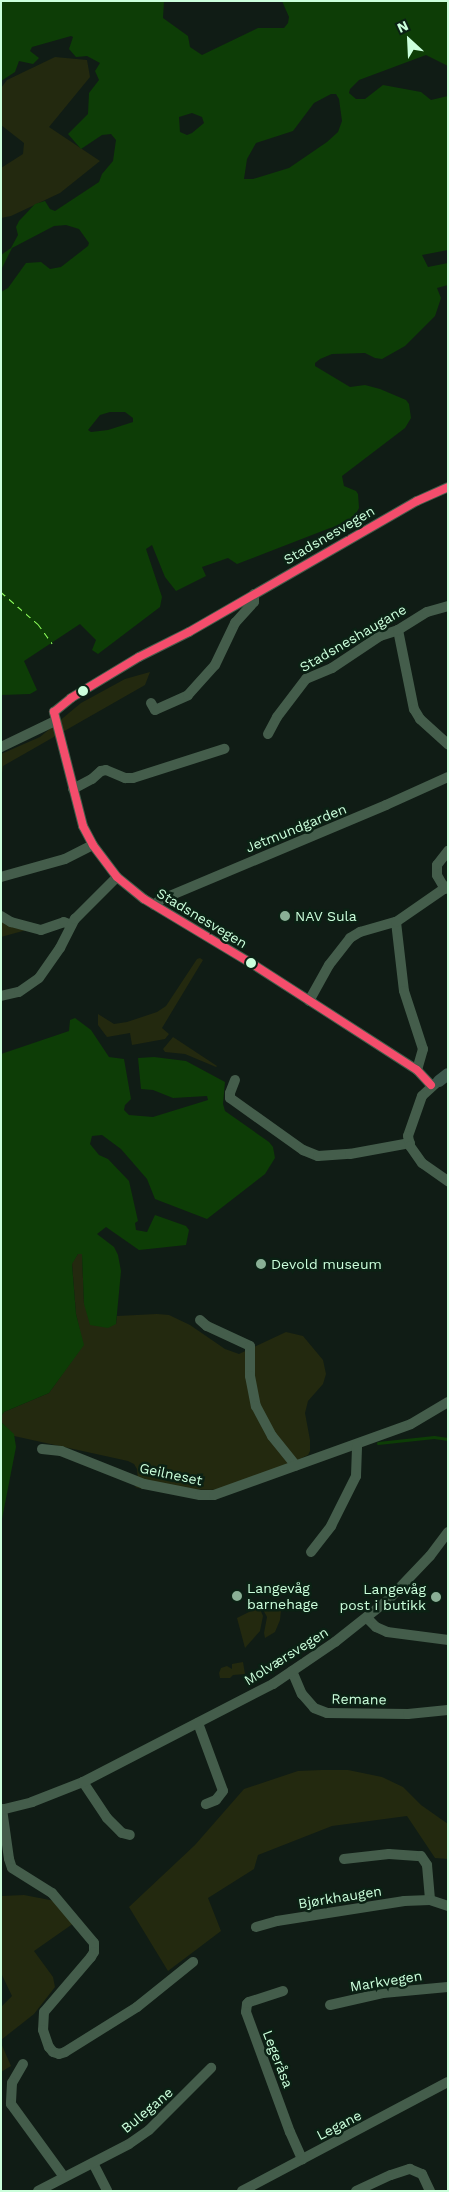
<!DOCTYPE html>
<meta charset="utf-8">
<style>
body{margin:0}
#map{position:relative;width:449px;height:2192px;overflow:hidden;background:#101c15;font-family:"Work Sans",sans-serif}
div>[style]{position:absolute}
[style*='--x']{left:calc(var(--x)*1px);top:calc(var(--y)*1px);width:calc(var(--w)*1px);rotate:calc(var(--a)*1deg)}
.green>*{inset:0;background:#23290f}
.water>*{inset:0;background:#0d3d06}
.stream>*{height:2.5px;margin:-1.25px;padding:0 1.25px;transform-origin:1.25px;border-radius:1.25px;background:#0d3d06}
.ferry>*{height:1px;margin-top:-0.5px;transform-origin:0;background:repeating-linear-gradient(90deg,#8dff59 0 6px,transparent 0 11px)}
.minor>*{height:10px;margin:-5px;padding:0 5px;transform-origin:5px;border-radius:5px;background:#445d4b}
.major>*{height:12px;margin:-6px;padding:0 6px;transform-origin:6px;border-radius:6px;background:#3c584c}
.bus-1>*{height:8px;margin:-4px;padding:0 4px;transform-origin:4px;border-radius:4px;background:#f44d6c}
.dots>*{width:14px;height:14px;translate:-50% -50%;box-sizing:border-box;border:2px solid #0b2114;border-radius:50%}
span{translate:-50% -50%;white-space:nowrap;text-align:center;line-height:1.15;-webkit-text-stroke:5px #0b2114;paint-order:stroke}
.street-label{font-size:14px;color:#cbffdc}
.poi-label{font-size:14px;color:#cbffdc}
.left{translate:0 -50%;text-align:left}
.right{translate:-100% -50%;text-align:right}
.frame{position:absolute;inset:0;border:2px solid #cbffdc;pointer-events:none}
.north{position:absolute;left:384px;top:15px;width:50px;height:50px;-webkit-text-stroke:4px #0b2114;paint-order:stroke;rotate:335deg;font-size:14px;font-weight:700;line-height:20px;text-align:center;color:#cbffdc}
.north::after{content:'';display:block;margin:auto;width:18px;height:22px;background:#cbffdc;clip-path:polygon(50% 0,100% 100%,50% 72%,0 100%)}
</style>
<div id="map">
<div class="green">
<div style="clip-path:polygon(55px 57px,87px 60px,90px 77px,49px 127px,100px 161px,60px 193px,11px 216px,1px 218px,1px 168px,23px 154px,24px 143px,1px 125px,1px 88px,7px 80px)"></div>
<div style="clip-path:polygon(150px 672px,145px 685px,3px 766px,1px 780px,1px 754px,40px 737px,81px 703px,125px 679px)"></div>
<div style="clip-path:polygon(1px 917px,30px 929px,1px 937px)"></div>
<div style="clip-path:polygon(200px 958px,203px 960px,162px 1028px,169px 1034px,165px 1039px,132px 1045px,130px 1033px,107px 1037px,98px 1025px,98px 1014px,114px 1024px,127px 1022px,157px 1012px,166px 1006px,197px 959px)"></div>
<div style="clip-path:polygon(173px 1037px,217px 1066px,216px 1067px,185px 1054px,165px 1052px,163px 1049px)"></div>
<div style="clip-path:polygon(78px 1254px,82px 1254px,84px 1304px,116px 1324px,117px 1316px,157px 1314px,169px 1315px,190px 1325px,225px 1349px,239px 1354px,286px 1332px,303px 1336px,323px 1360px,326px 1374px,323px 1384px,308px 1401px,305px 1413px,310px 1440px,310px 1451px,308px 1455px,234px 1490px,142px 1489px,135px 1487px,138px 1481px,137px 1469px,134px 1464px,128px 1461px,14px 1436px,1px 1422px,1px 1416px,4px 1412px,49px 1393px,83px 1345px,76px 1314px,72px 1263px)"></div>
<div style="clip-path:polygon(282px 1600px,280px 1620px,275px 1632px,265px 1638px,264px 1633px,267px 1617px,261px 1606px,272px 1601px)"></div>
<div style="clip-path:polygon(259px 1607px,263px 1616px,260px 1631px,245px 1648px,237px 1618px)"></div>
<div style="clip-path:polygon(243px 1662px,245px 1674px,233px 1675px,230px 1678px,220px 1678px,219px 1673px,221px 1668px,227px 1666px,232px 1669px,232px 1664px)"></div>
<div style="clip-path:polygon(322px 1770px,348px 1770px,382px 1777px,403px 1787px,421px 1805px,448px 1824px,448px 1859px,435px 1858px,407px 1816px,332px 1826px,258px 1855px,254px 1869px,208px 1898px,221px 1931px,168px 1971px,129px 1907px,195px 1845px,244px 1789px,298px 1771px)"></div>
<div style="clip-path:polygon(24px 1895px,55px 1901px,74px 1923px,34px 1951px,53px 1977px,55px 1987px,34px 2014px,1px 2040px,1px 2007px,12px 1996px,1px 1973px,1px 1896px)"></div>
<div style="clip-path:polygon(1px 2043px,11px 2066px,1px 2072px)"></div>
</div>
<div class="water">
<div style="clip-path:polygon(evenodd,1px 1px,164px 1px,163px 18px,188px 36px,190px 47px,202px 55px,258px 28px,284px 28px,288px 23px,289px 17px,282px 1px,448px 1px,448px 66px,426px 55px,359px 80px,350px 89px,349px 93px,356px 99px,365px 99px,383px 85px,421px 92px,431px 100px,448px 96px,448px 250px,422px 255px,428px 267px,448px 263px,448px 285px,437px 288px,441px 298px,435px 316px,405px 346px,382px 359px,375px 358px,365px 353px,332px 354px,320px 359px,315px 363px,315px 366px,350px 387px,365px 385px,380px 389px,406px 400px,409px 404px,411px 418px,405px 428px,342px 476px,344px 486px,356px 491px,358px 494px,359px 508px,351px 523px,330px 528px,237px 564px,228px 558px,202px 567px,206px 576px,176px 591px,165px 577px,152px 545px,146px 549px,162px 597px,160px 607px,98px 654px,92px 650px,96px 640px,80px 624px,24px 661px,37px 690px,30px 694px,1px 695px,1px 292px,8px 288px,26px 263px,41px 262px,50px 269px,61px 267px,88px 246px,89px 243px,79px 229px,66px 225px,54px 226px,12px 248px,1px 270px,1px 255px,11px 248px,18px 235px,16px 227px,19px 221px,35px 204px,45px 201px,50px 209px,55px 211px,99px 182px,102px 174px,113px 161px,116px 140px,111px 134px,102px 135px,81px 149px,68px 134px,88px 114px,89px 93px,99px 80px,95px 71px,100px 63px,87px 56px,76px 57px,69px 49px,73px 37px,71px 36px,32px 47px,30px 51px,39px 58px,33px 64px,19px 61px,15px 72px,1px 81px,1px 1px,331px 94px,336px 94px,339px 99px,342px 121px,338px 132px,327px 142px,289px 168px,253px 179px,244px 179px,247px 159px,256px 143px,293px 131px,314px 103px,331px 94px,1px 1px,192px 113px,202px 117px,204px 123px,192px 133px,187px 135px,180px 132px,179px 117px,192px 113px,1px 1px,110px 412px,125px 412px,133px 418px,133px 422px,108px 430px,91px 432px,88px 430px,100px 415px,110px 412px)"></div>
<div style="clip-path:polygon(75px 1018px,91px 1030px,109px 1057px,124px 1059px,131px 1099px,125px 1105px,124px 1110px,129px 1115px,153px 1117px,208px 1100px,207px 1096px,173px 1098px,153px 1090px,141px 1089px,138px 1058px,154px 1057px,186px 1061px,225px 1082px,223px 1104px,225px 1111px,269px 1142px,273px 1147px,275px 1158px,265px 1174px,207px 1219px,155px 1199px,147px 1179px,121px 1149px,102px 1135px,92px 1136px,90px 1144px,99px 1155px,108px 1159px,129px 1181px,138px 1221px,135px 1223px,136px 1230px,147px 1232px,155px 1215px,186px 1226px,189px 1230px,186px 1245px,139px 1250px,106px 1227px,97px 1234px,114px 1247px,118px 1255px,121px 1271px,116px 1324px,108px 1328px,90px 1325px,84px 1304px,82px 1254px,78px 1254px,72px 1264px,76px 1314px,84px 1345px,49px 1393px,4px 1412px,1px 1416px,1px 1054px,69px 1031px,70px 1020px)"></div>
<div style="clip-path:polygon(1px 1422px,14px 1434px,16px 1447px,1px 1524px)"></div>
</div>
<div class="stream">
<div style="--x:378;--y:1443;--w:56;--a:-6.1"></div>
<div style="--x:434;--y:1437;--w:14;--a:8"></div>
</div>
<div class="ferry">
<div style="--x:1;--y:592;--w:49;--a:40.9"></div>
<div style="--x:38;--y:624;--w:24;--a:54"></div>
</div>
<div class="minor">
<div style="--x:398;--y:630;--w:81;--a:78.6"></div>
<div style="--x:414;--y:709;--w:12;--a:59"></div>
<div style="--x:420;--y:719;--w:38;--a:42"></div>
<div style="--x:151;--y:703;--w:8;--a:60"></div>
<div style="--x:155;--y:710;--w:36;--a:-24"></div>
<div style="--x:188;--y:695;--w:40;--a:-48"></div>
<div style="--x:215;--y:665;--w:47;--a:-64.5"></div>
<div style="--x:235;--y:623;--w:28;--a:-48"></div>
<div style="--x:254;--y:602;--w:8;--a:-90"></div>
<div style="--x:268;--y:734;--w:19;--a:-62"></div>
<div style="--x:277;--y:717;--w:48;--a:-52.7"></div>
<div style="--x:306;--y:679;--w:28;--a:-23"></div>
<div style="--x:332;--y:668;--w:58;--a:-33.7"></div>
<div style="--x:380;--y:636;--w:19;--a:-18"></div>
<div style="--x:398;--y:630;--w:34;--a:-32"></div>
<div style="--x:427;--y:612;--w:22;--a:-16"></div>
<div style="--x:1;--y:747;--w:60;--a:-25.7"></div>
<div style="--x:73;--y:789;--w:21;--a:-28"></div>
<div style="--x:92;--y:779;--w:12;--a:-42"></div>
<div style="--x:101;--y:771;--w:5;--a:-11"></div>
<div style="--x:106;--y:770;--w:21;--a:23"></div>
<div style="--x:125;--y:778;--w:8;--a:0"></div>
<div style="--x:133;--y:778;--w:96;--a:-17.7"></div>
<div style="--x:1;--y:877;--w:66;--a:-15.7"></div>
<div style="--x:65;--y:859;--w:31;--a:-27"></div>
<div style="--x:445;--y:889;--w:16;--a:-120"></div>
<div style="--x:437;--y:875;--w:10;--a:-90"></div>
<div style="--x:437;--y:865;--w:18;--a:-52"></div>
<div style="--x:154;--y:905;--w:8;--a:-40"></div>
<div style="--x:160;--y:900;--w:245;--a:-22.8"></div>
<div style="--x:386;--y:805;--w:68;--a:-24.3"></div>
<div style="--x:1;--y:916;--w:12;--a:31"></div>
<div style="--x:11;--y:922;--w:31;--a:15"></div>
<div style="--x:41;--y:930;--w:24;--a:-19"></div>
<div style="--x:64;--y:922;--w:8;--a:23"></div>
<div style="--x:396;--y:922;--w:69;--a:83.4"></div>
<div style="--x:404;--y:991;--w:61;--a:71.9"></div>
<div style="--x:423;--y:1049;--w:22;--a:106"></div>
<div style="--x:1;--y:996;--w:18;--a:-13"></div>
<div style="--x:19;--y:992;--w:24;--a:-35"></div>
<div style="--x:39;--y:978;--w:37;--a:-55"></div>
<div style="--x:60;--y:948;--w:33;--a:-63"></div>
<div style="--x:75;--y:919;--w:59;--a:-45"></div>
<div style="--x:309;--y:1001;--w:41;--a:-60.9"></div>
<div style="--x:329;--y:965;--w:34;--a:-52"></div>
<div style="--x:350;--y:938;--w:12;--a:-31"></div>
<div style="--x:360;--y:932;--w:37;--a:-16"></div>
<div style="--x:396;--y:922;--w:63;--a:-34.7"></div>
<div style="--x:235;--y:1080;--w:14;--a:111"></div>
<div style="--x:230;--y:1093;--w:5;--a:90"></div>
<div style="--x:230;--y:1098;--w:90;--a:35.5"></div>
<div style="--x:303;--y:1150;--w:16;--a:22"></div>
<div style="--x:318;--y:1156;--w:32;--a:-4"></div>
<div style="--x:350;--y:1154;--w:61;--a:-10.4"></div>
<div style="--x:436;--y:1083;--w:19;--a:137"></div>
<div style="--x:422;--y:1096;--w:42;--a:109.3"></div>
<div style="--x:408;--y:1136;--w:10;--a:79"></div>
<div style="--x:410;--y:1146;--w:21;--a:55"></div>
<div style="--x:422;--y:1163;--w:32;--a:35"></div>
<div style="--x:431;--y:1085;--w:21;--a:-133"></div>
<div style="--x:417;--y:1070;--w:194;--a:-147.2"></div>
<div style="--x:254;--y:965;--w:128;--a:-149"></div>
<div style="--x:144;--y:899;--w:35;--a:-141"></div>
<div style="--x:117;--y:877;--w:40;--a:-127"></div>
<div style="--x:93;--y:845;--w:21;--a:-118"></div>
<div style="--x:83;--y:826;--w:118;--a:-104.3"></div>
<div style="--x:54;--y:712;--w:22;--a:-39"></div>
<div style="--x:71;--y:698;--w:79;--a:-31.1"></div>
<div style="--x:139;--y:657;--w:56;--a:-26.6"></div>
<div style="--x:189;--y:632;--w:263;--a:-29.9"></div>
<div style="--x:417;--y:501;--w:34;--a:-24"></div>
<div style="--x:200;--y:1320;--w:9;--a:41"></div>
<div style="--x:207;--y:1326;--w:47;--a:24.9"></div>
<div style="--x:250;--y:1346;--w:30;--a:90"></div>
<div style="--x:250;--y:1376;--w:31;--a:79"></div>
<div style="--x:256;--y:1406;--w:34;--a:62"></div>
<div style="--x:272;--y:1436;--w:38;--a:51"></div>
<div style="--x:42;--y:1449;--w:19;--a:6"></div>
<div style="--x:61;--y:1451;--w:89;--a:21.7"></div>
<div style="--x:144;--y:1484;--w:57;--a:11.1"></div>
<div style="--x:200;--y:1495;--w:14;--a:0"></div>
<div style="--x:214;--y:1495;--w:209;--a:-19.8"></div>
<div style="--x:411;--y:1424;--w:43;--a:-30.7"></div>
<div style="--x:311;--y:1552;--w:33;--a:-52"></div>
<div style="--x:331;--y:1526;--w:56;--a:-63.4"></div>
<div style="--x:356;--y:1476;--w:31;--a:-88"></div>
<div style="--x:367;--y:1618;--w:13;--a:45"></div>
<div style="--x:376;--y:1627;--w:12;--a:24"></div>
<div style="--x:387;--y:1632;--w:62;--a:7.5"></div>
<div style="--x:292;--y:1671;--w:25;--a:67"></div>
<div style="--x:302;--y:1694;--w:18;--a:49"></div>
<div style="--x:314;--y:1708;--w:14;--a:21"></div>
<div style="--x:327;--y:1713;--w:81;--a:0.7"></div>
<div style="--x:408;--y:1714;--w:40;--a:-5.7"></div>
<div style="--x:198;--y:1723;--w:72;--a:69.8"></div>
<div style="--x:223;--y:1791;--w:11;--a:128"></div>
<div style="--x:216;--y:1800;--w:11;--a:158"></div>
<div style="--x:83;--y:1782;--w:43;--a:56.3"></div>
<div style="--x:107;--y:1818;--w:21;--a:45"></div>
<div style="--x:122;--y:1833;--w:8;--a:14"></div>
<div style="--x:2;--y:1809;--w:50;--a:82"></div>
<div style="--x:9;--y:1859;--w:9;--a:72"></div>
<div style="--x:12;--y:1868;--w:47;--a:32"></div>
<div style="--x:52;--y:1893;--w:65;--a:50"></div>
<div style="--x:94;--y:1943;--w:9;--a:90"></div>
<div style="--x:94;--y:1952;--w:6;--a:121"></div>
<div style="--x:91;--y:1957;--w:72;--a:130.5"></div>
<div style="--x:44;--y:2012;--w:18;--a:93"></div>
<div style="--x:43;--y:2030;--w:18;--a:71"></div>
<div style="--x:49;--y:2047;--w:6;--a:51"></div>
<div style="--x:53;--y:2052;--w:6;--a:18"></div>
<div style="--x:59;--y:2054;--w:6;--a:-18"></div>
<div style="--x:65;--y:2052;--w:85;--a:-32"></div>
<div style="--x:137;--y:2007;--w:72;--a:-38.8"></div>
<div style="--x:1;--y:1810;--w:32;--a:-14"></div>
<div style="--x:32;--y:1802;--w:55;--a:-21.4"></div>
<div style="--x:83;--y:1782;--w:214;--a:-27.3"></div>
<div style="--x:273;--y:1684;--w:75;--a:-34.1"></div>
<div style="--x:335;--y:1642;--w:69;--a:-38.5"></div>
<div style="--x:389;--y:1599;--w:59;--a:-46.4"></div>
<div style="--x:430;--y:1556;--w:30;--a:-53"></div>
<div style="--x:344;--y:1859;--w:45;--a:-6.3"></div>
<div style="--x:389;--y:1854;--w:32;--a:4"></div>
<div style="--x:421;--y:1856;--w:11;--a:56"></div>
<div style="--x:427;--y:1865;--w:35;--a:85"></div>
<div style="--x:256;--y:1927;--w:22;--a:-16"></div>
<div style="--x:277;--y:1921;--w:129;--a:-8.9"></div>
<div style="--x:404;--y:1901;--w:26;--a:-2"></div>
<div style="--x:430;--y:1900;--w:19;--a:18"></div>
<div style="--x:283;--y:1991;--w:36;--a:162"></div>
<div style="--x:249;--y:2002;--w:3;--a:135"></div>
<div style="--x:247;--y:2004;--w:8;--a:97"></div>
<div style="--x:246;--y:2012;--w:128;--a:69.9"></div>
<div style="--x:290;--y:2132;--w:30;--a:66"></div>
<div style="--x:330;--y:2005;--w:54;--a:-12.8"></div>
<div style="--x:383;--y:1993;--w:65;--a:-5.3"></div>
<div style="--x:23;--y:2064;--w:22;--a:120"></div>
<div style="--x:12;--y:2083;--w:21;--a:93"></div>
<div style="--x:11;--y:2104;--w:90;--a:54"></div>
<div style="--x:93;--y:2163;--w:31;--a:63"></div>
<div style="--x:38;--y:2191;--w:102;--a:-27.3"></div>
<div style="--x:129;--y:2144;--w:24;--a:-35"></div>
<div style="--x:149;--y:2130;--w:88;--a:-45"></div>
<div style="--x:242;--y:2191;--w:233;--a:-27.9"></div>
<div style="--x:356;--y:2191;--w:38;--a:-25"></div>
<div style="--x:391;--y:2175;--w:20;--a:-18"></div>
<div style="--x:410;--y:2169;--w:13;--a:23"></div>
<div style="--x:422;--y:2174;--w:19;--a:65"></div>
</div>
<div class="major">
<div style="--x:439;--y:1081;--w:11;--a:-38"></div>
</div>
<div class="bus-1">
<div style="--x:431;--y:1085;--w:21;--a:-133"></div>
<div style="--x:417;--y:1070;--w:194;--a:-147.2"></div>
<div style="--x:254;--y:965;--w:128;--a:-149"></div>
<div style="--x:144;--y:899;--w:35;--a:-141"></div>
<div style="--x:117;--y:877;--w:40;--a:-127"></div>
<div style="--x:93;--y:845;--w:21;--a:-118"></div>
<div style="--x:83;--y:826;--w:118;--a:-104.3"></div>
<div style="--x:54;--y:712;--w:22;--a:-39"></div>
<div style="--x:71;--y:698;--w:79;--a:-31.1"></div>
<div style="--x:139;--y:657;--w:56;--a:-26.6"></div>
<div style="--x:189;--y:632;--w:263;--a:-29.9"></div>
<div style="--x:417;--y:501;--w:34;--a:-24"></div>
</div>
<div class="dots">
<div style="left:83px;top:691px;background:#cbffdc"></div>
<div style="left:285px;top:916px;background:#8ab096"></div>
<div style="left:251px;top:963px;background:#cbffdc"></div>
<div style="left:261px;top:1264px;background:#8ab096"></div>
<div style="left:237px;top:1596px;background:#8ab096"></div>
<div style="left:436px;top:1597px;background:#8ab096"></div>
</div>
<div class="street-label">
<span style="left:329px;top:535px;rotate:-30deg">Stadsnesvegen</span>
<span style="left:353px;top:638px;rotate:-30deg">Stadsneshaugane</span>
<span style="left:296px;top:828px;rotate:-22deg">Jetmundgarden</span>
<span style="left:202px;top:918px;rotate:31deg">Stadsnesvegen</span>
<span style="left:171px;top:1474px;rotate:12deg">Geilneset</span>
<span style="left:286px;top:1656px;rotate:-32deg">Molværsvegen</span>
<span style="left:359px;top:1699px;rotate:1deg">Remane</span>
<span style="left:340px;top:1897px;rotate:-9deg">Bjørkhaugen</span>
<span style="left:386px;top:1981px;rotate:-9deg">Markvegen</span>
<span style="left:278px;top:2059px;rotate:69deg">Legeråsa</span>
<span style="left:147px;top:2110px;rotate:-40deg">Bulegane</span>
<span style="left:339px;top:2125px;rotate:-27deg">Legane</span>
</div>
<div class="poi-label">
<span class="left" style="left:295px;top:916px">NAV Sula</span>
<span class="left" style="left:271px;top:1264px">Devold museum</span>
<span class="left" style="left:247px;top:1596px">Langevåg<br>barnehage</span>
<span class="right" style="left:426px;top:1597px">Langevåg<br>post i butikk</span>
</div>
<div class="frame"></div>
<div class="north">N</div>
</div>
